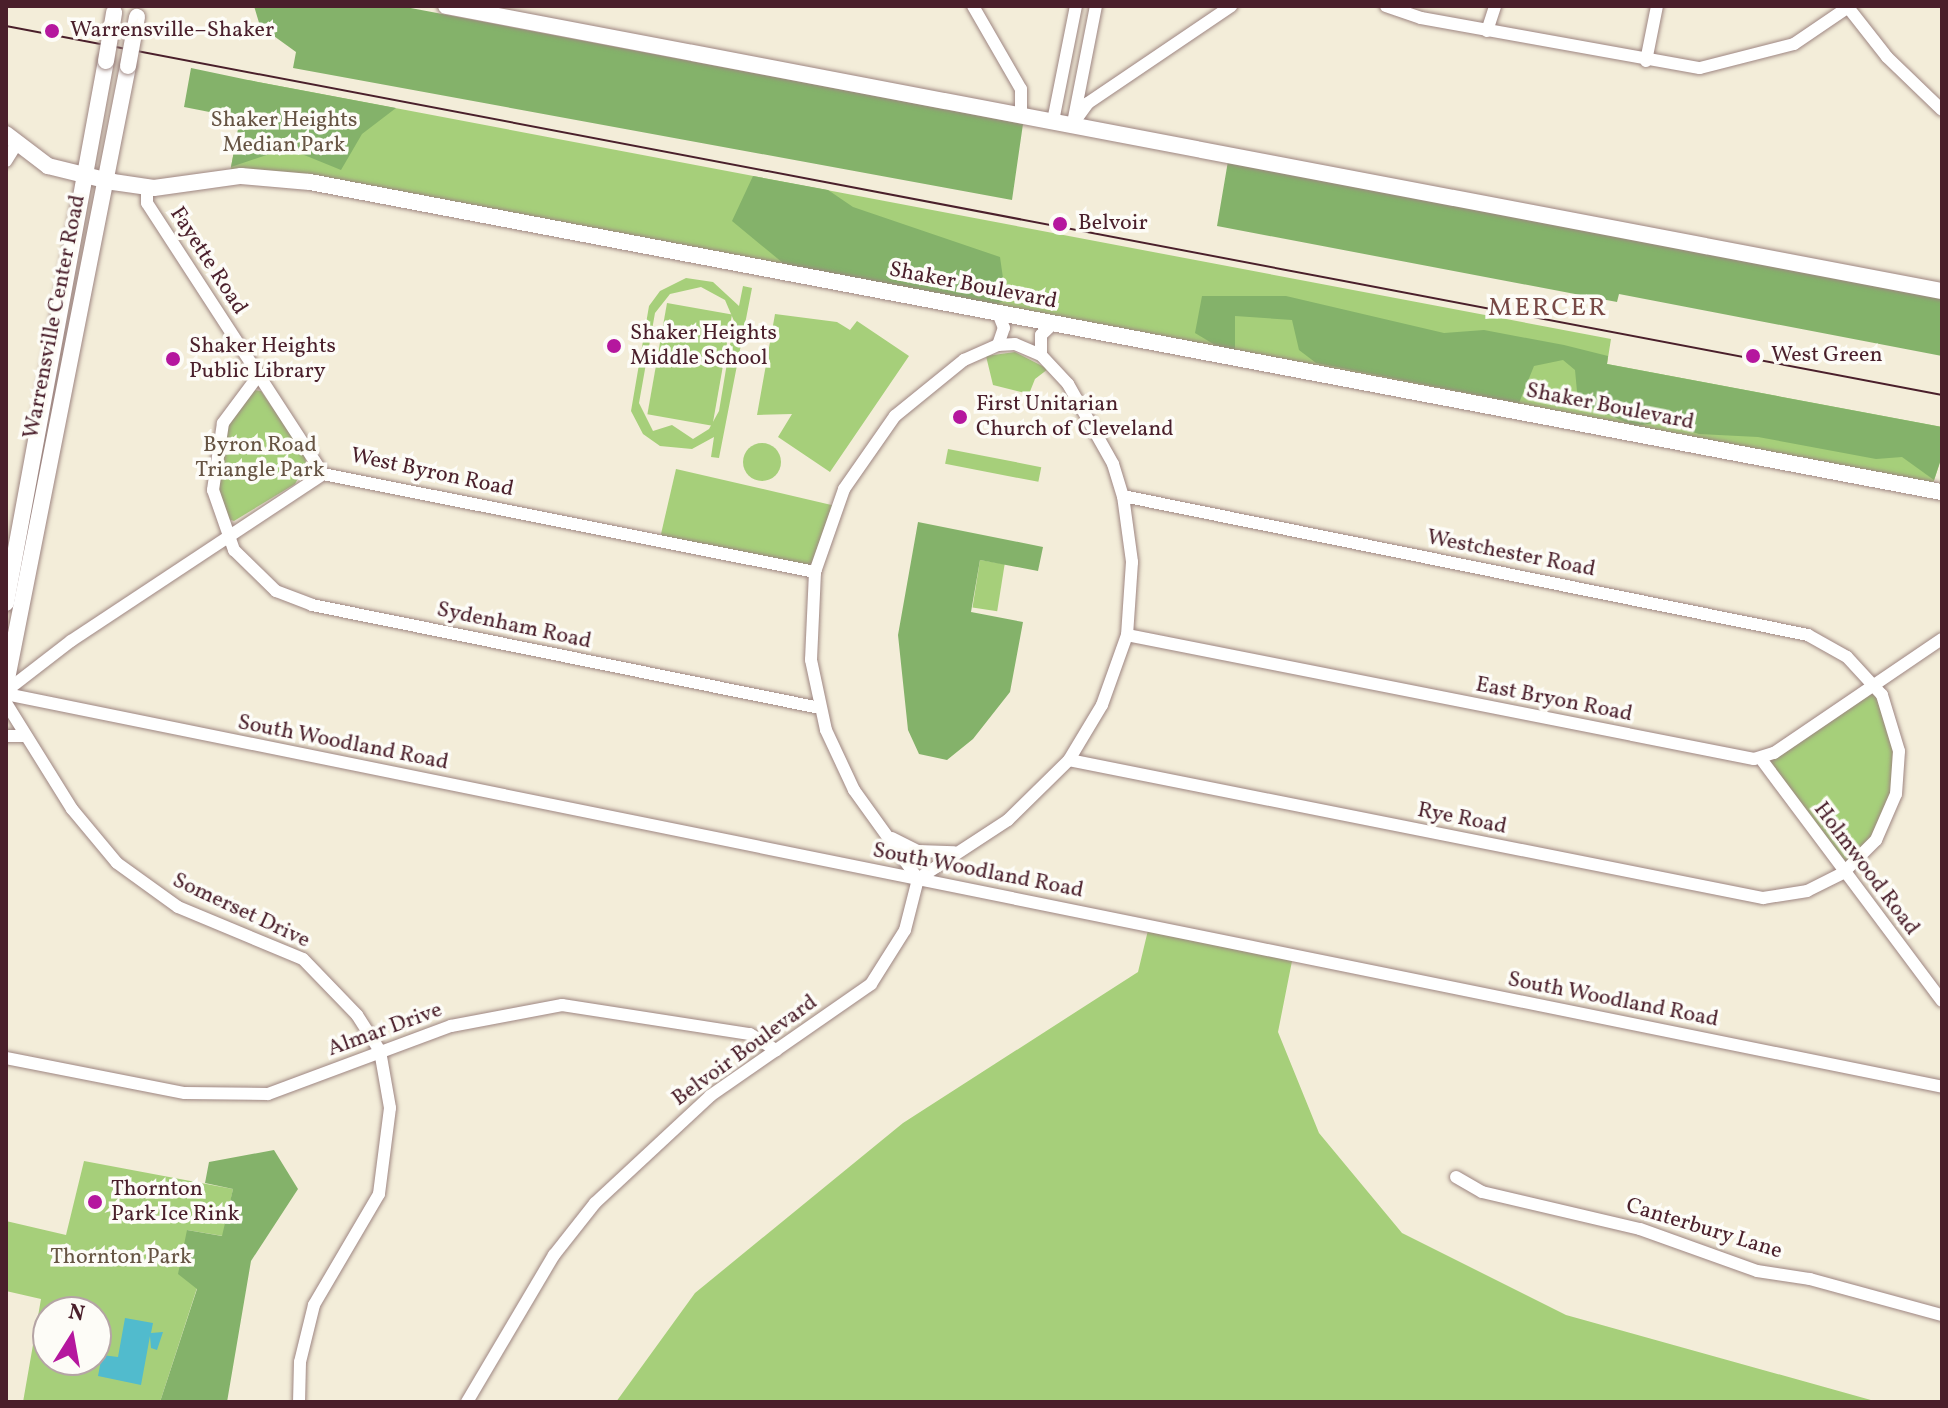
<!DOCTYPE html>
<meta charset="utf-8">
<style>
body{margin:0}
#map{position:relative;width:1948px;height:1408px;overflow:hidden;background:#f3edd9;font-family:Vollkorn,serif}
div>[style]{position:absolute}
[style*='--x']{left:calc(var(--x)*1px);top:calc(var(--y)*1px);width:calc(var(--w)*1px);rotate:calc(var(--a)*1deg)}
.green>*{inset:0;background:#a6cf7a;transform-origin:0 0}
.round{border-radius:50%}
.forest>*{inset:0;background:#84b26a}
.water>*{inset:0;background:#51bbcd}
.roads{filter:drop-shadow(0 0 2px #9e8682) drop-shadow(0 0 2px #9e8682)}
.minor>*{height:12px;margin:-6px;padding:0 6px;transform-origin:6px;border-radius:6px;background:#fff}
.major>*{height:16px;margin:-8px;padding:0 8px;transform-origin:8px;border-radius:8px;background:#fff}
.tram>*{height:2px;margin:-1px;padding:0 1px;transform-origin:1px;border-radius:1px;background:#4a1f2b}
.bridges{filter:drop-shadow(0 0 2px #9e8682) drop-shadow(0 0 2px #9e8682)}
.major-bridge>*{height:16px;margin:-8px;padding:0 8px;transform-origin:8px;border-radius:8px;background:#fff}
.dots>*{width:22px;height:22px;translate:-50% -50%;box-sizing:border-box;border:4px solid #fdfcf7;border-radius:50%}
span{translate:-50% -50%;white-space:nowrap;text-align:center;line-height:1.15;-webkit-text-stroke:7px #fdfcf7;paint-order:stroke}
.poi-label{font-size:22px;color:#4a1f2b}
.left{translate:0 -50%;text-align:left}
.park-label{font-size:22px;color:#665443}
.street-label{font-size:22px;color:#4a1f2b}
.quarter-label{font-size:26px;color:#784946;letter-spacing:2px}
.frame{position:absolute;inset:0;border:8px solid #4a1f2b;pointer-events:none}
.north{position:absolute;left:32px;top:1296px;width:80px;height:80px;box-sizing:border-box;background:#fdfcf7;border:2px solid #b5a4a5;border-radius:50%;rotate:11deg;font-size:22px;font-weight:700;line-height:32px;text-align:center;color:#4a1f2b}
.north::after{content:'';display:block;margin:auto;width:28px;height:36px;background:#b5179e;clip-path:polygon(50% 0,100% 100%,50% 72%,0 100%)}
</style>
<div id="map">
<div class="green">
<div style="clip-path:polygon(248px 80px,1611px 339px,1607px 364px,1942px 427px,1942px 456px,1931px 490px,323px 184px,229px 177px)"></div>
<div style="clip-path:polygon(evenodd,686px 278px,713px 282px,739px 306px,743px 286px,752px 288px,719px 458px,711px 457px,714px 437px,692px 449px,660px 446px,643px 434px,631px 411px,649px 306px,660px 291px,686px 278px,701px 287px,725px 300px,734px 321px,719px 411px,709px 429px,693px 439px,672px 425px,653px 431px,639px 403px,655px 313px,670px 294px,701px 287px)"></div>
<div style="left:667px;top:303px;width:66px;height:113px;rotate:10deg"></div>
<div style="clip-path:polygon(775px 314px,837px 322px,850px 330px,857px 321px,909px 356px,830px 472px,778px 437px,792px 414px,757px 415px)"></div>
<div style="clip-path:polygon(1015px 352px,1048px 369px,1035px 379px,1029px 394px,993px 385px,986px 356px)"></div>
<div style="clip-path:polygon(254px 390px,261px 391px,305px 454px,306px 464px,295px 484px,234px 521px,228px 519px,217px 486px,228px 427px,236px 408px)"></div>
<div class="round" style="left:743px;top:443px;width:38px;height:38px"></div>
<div style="left:948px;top:449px;width:95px;height:15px;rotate:11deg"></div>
<div style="left:676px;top:469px;width:164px;height:73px;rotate:13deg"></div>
<div style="left:980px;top:560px;width:25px;height:48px;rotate:9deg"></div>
<div style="clip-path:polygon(1874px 685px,1899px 762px,1886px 822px,1843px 873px,1774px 781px,1768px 756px)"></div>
<div style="clip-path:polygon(1149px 926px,1293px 956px,1278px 1032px,1319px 1133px,1402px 1233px,1566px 1315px,1878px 1402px,616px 1402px,695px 1293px,903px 1123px,1138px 972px)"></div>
<div style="clip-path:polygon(evenodd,84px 1161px,233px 1189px,223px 1236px,187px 1230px,197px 1288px,160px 1402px,23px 1402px,41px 1299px,6px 1291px,6px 1221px,66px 1235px,84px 1161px,48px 1312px,96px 1312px,96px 1360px,48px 1360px,48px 1312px)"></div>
</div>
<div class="forest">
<div style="clip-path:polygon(254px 6px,400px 6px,1023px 124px,1012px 200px,293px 68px,296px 52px,260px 26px)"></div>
<div style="clip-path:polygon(191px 68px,248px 80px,396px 108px,362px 134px,341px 170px,287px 148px,231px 167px,240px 118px,184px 107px)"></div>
<div style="clip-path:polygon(1228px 161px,1942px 297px,1942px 356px,1619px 294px,1617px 302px,1217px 226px)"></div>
<div style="clip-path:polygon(753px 176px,828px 190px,853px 207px,1000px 257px,1006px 299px,991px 308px,789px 268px,732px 221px)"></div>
<div style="clip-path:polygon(1202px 296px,1286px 296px,1444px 333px,1484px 330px,1564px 345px,1608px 356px,1607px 364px,1942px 427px,1942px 456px,1934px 480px,1902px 457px,1876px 459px,1758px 437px,1699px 434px,1660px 422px,1635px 426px,1578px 402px,1575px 370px,1563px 360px,1534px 366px,1519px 403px,1316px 363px,1299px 350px,1292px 320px,1235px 316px,1235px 352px,1220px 348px,1195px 333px)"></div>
<div style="clip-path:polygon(918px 522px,1043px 547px,1038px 571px,980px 560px,971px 612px,1023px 622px,1010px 692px,973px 739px,947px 760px,919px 754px,908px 730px,898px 635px)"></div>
<div style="clip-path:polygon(274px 1150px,298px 1189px,251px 1261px,227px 1402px,160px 1402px,197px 1289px,178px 1274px,187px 1230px,222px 1236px,233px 1189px,205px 1183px,209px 1162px)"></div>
</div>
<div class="water">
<div style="clip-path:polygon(125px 1318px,153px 1323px,151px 1333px,163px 1332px,157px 1350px,151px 1348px,150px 1336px,141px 1385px,98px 1376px,102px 1355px,118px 1357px)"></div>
</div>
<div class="roads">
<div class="minor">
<div style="--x:973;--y:6;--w:96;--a:60"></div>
<div style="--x:1021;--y:89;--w:26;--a:90"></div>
<div style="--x:1386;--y:6;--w:37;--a:19"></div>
<div style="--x:1421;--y:18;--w:283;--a:10.2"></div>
<div style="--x:1700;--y:68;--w:97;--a:-14.3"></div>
<div style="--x:1794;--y:44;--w:68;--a:-34.2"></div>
<div style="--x:1847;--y:6;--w:65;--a:51.9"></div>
<div style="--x:1887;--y:57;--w:76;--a:43.9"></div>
<div style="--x:1487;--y:31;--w:26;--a:-72"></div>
<div style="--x:1646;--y:61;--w:56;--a:-78.7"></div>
<div style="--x:1074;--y:118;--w:114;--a:-78.9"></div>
<div style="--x:1053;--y:121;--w:117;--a:-78.7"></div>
<div style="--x:1072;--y:125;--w:27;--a:-54"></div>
<div style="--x:1088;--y:103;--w:173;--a:-34.1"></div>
<div style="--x:6;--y:161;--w:19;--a:-58"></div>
<div style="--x:147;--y:188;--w:15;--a:90"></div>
<div style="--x:147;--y:203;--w:323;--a:57"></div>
<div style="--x:1015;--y:344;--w:28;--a:23"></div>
<div style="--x:1041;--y:355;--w:40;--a:47"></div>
<div style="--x:1068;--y:384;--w:92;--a:60.6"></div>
<div style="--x:1113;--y:464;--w:34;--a:73"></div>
<div style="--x:1123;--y:496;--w:67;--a:82.2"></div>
<div style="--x:1132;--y:562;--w:73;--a:93.9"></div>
<div style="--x:1127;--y:635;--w:74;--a:109.7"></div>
<div style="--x:1102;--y:705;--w:64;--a:121"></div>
<div style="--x:1069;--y:760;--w:86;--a:135.5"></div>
<div style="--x:1008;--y:820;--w:108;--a:146.8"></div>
<div style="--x:918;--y:879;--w:110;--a:-125.7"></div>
<div style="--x:854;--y:790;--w:66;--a:-115"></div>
<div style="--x:826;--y:730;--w:72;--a:-102.1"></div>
<div style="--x:811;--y:660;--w:88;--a:-87.4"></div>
<div style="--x:815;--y:572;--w:88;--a:-70.7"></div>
<div style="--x:844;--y:489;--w:89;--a:-55.1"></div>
<div style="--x:895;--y:416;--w:89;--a:-39.1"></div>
<div style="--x:964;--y:360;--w:37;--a:-24"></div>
<div style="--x:998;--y:345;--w:17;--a:-3"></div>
<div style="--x:998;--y:345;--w:18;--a:-71"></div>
<div style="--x:1004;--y:328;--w:16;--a:-112"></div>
<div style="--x:1041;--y:355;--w:20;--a:-90"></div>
<div style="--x:1041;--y:335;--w:18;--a:-43"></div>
<div style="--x:258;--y:376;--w:59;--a:126.7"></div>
<div style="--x:223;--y:423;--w:68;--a:98.5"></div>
<div style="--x:213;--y:490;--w:64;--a:70.7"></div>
<div style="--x:234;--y:550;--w:59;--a:44.3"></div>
<div style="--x:276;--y:591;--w:39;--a:21"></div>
<div style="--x:312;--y:605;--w:518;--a:11.46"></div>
<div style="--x:1127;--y:635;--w:639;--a:11.19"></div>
<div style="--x:1754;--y:759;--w:21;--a:-17"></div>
<div style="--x:1774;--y:753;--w:203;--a:-34.2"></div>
<div style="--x:6;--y:691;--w:82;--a:-37.6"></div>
<div style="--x:71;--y:641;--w:302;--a:-33.5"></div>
<div style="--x:323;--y:474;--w:502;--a:11.27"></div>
<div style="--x:6;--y:694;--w:1975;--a:11.47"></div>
<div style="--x:6;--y:703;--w:125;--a:58.1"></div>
<div style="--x:72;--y:809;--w:70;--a:50.2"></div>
<div style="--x:117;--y:863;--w:75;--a:35.8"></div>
<div style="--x:178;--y:907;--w:135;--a:22.6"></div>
<div style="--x:303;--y:959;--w:78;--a:46"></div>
<div style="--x:357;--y:1015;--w:43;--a:57.4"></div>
<div style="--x:380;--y:1051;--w:58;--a:80"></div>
<div style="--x:390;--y:1108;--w:87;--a:97.3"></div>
<div style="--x:379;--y:1194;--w:129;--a:120.4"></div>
<div style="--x:314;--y:1305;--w:59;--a:103.8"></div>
<div style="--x:300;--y:1362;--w:40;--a:91.4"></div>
<div style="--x:6;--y:736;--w:19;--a:0"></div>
<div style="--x:1761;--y:759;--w:302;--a:53.2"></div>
<div style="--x:1069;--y:760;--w:708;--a:11.25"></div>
<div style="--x:1763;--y:898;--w:45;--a:-9"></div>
<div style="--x:1807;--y:891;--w:40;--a:-26.6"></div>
<div style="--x:1843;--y:873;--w:47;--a:-45"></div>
<div style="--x:1876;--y:840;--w:50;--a:-66.5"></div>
<div style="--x:1896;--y:794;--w:43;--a:-86"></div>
<div style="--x:1899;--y:751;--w:59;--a:-106.9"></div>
<div style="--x:1882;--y:695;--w:52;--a:-132.6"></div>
<div style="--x:1847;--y:657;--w:45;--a:-150.6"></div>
<div style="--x:1808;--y:635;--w:699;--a:-168.53"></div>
<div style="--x:892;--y:838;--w:29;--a:27"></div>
<div style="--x:918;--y:851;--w:36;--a:2"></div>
<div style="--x:6;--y:1058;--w:182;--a:11.1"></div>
<div style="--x:185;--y:1093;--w:83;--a:0.7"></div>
<div style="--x:268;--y:1094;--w:195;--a:-20.4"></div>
<div style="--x:451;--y:1026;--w:113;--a:-10.7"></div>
<div style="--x:562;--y:1005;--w:190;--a:8.8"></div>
<div style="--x:750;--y:1034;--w:31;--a:32"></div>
<div style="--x:1456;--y:1177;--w:30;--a:30"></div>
<div style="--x:1482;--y:1192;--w:162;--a:13.2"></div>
<div style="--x:1640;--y:1229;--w:124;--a:19.7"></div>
<div style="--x:1757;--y:1271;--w:54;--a:8.6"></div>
<div style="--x:1810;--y:1279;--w:137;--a:15.3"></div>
<div style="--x:467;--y:1402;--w:171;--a:-59.4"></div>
<div style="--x:554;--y:1255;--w:66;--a:-51.7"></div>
<div style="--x:595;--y:1203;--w:157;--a:-42.9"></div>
<div style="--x:710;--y:1096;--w:196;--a:-34.8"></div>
<div style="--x:871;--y:984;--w:64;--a:-57.8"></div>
<div style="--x:905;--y:930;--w:53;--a:-75.7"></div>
</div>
<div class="major">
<div style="--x:446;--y:6;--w:1523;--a:10.79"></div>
<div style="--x:6;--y:134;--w:53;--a:37.3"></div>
<div style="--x:48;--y:166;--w:67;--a:13.8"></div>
<div style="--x:113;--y:182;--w:41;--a:8.3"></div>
<div style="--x:154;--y:188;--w:88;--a:-7.9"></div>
<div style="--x:241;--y:176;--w:69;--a:5"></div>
<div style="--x:310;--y:182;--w:1661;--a:10.76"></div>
<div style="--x:6;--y:603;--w:551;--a:-79.55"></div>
<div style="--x:6;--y:684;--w:630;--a:-78.83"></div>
</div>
</div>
<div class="tram">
<div style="--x:6;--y:26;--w:1971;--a:10.79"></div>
</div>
<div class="bridges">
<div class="major-bridge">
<div style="--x:106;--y:61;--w:49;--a:-80.5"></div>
<div style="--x:128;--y:66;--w:50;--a:-79.6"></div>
</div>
</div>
<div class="dots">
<div style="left:52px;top:31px;background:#b5179e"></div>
<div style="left:1060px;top:224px;background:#b5179e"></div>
<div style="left:614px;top:346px;background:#b5179e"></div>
<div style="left:1753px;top:356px;background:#b5179e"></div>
<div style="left:173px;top:359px;background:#b5179e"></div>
<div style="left:960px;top:417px;background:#b5179e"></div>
<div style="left:95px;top:1202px;background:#b5179e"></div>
</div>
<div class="poi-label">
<span class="left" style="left:70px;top:31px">Warrensville–Shaker</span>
<span class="left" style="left:1078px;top:224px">Belvoir</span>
<span class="left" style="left:630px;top:346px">Shaker Heights<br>Middle School</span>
<span class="left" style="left:189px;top:359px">Shaker Heights<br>Public Library</span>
<span class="left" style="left:1771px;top:356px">West Green</span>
<span class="left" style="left:976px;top:417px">First Unitarian<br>Church of Cleveland</span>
<span class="left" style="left:111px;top:1202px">Thornton<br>Park Ice Rink</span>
</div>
<div class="park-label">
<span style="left:284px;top:133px">Shaker Heights<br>Median Park</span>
<span style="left:260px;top:458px">Byron Road<br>Triangle Park</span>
<span style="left:121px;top:1258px">Thornton Park</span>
</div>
<div class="street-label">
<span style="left:208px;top:261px;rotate:57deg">Fayette Road</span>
<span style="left:973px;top:286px;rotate:11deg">Shaker Boulevard</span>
<span style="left:55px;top:317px;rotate:-79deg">Warrensville Center Road</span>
<span style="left:1610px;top:407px;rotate:11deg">Shaker Boulevard</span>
<span style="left:432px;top:473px;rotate:12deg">West Byron Road</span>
<span style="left:1511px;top:554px;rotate:11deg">Westchester Road</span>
<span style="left:514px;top:626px;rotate:12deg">Sydenham Road</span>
<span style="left:1554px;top:700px;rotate:11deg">East Bryon Road</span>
<span style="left:343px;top:743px;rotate:11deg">South Woodland Road</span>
<span style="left:1462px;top:819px;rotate:11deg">Rye Road</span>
<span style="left:1866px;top:869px;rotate:53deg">Holmwood Road</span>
<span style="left:978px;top:871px;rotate:11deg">South Woodland Road</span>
<span style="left:241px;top:911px;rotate:25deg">Somerset Drive</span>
<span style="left:1613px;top:1000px;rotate:11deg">South Woodland Road</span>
<span style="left:385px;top:1030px;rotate:-20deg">Almar Drive</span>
<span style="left:745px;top:1051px;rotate:-36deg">Belvoir Boulevard</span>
<span style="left:1704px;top:1229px;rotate:17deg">Canterbury Lane</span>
</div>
<div class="quarter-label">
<span style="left:1548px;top:309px">MERCER</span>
</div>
<div class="frame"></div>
<div class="north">N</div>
</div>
